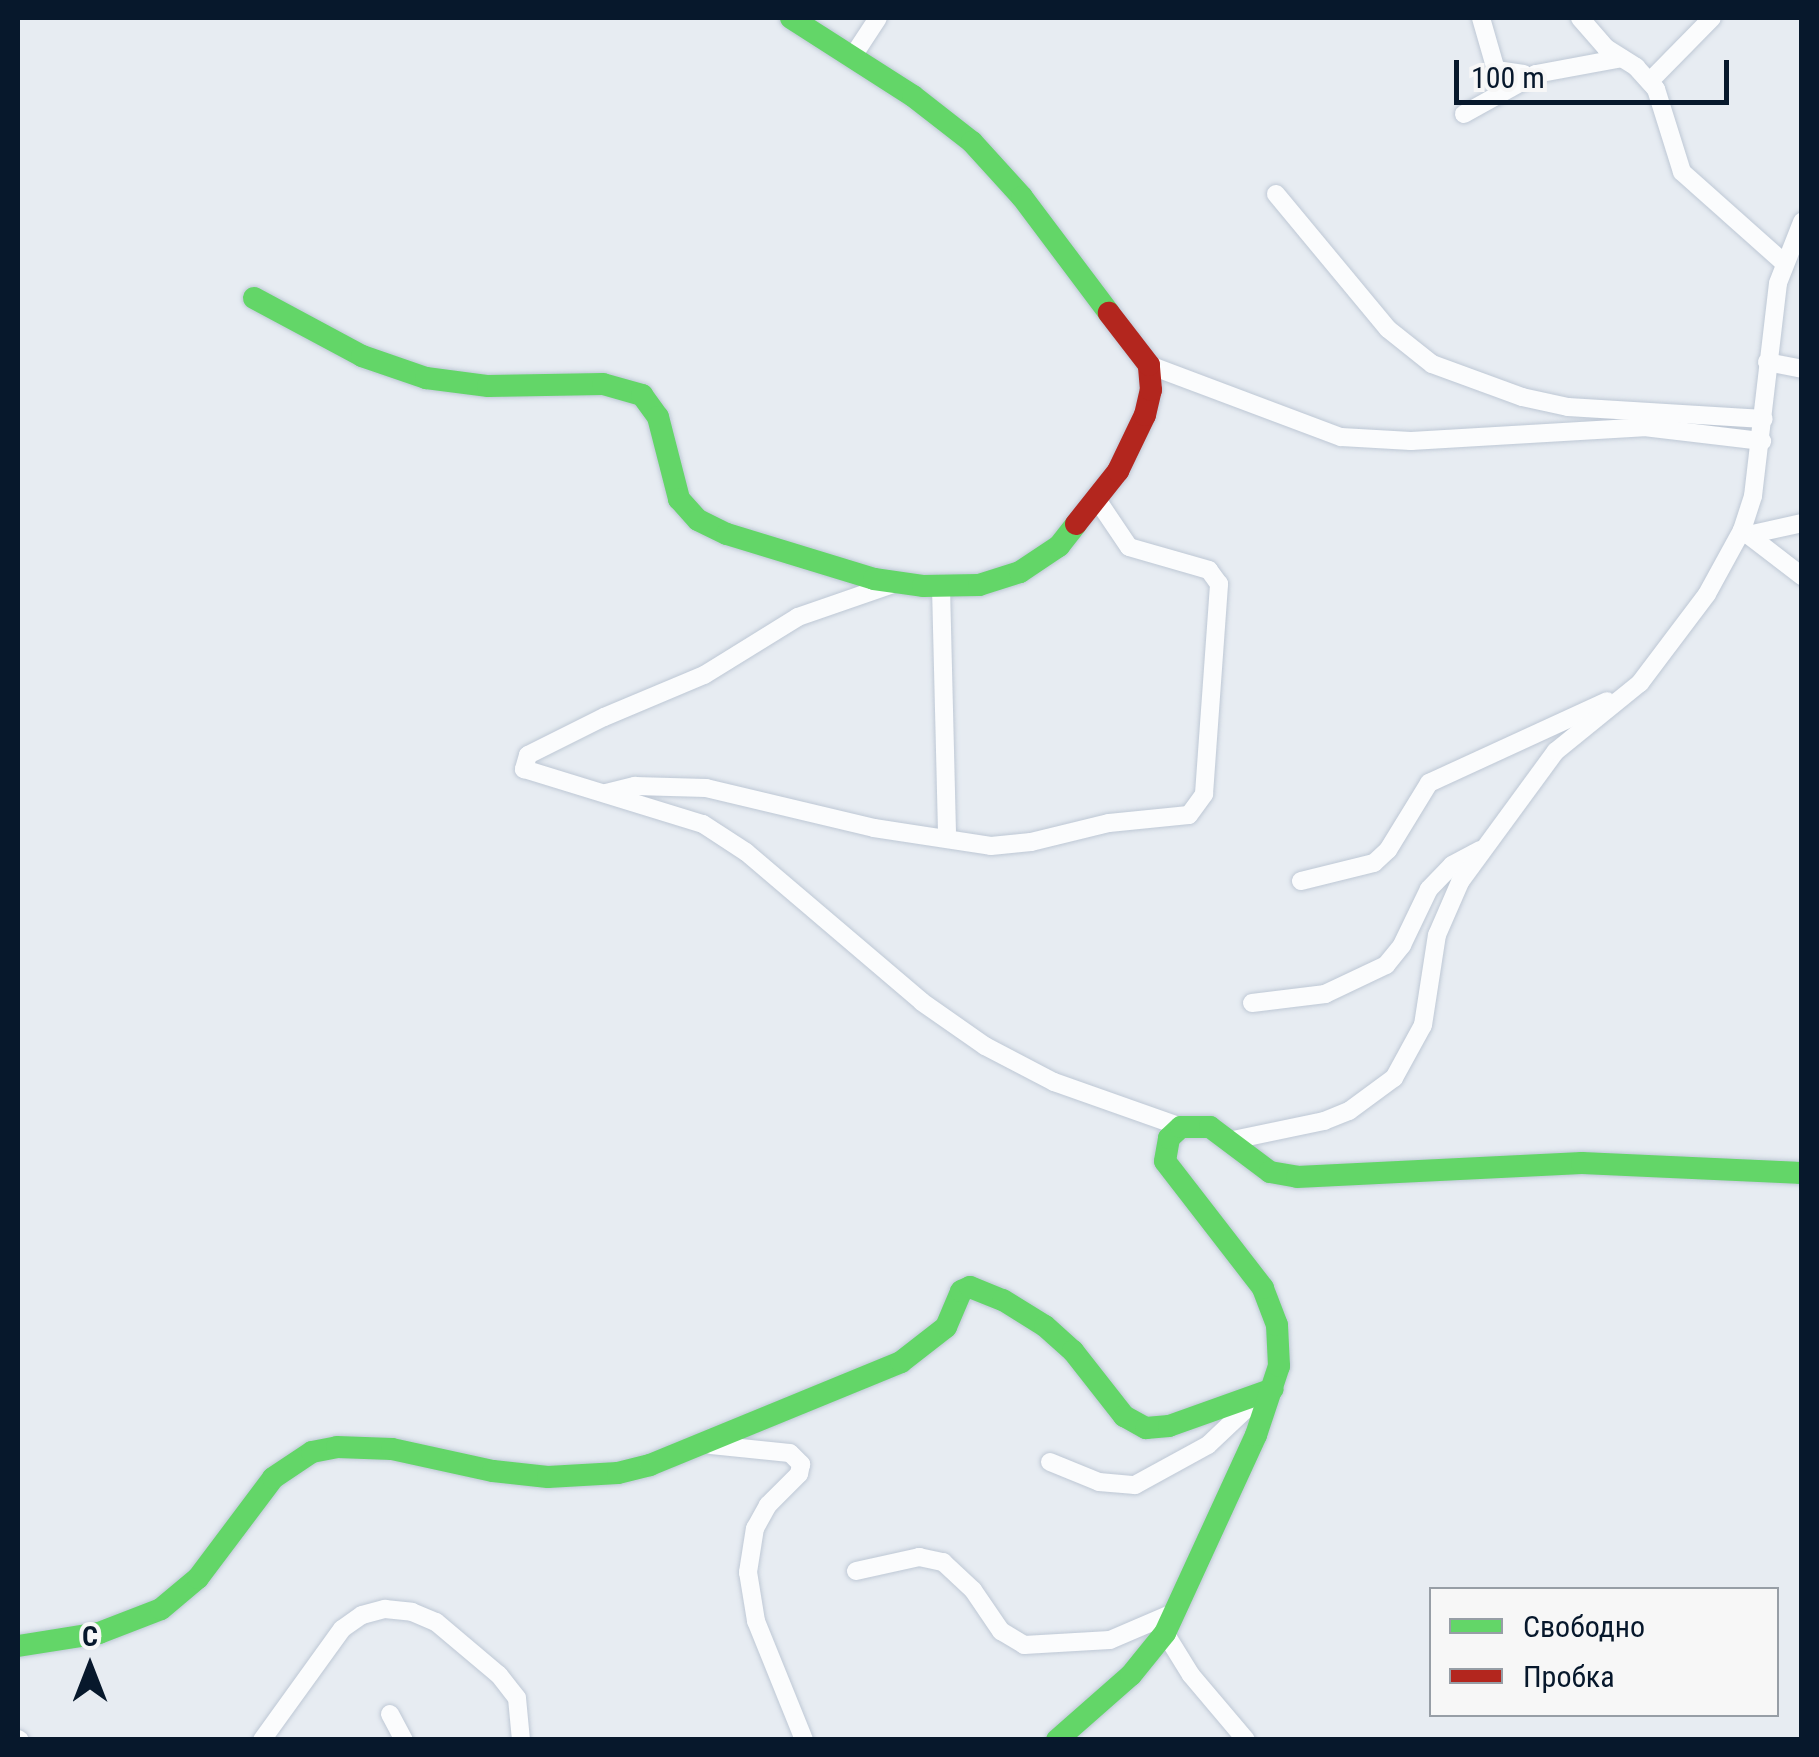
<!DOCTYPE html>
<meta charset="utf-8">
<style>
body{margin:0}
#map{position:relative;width:1819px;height:1757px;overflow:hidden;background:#e7ecf2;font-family:"Roboto Condensed",sans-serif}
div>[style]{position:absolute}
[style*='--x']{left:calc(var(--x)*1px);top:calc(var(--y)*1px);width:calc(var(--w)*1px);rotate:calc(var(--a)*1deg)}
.roads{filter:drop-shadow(0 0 2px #bec8d5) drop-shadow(0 0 2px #bec8d5)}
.street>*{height:18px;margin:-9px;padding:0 9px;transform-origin:9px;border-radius:9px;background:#fbfcfd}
.fast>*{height:22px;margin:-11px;padding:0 11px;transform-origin:11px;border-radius:11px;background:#63d668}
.jam>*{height:22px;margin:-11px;padding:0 11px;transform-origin:11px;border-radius:11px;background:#b3261e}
span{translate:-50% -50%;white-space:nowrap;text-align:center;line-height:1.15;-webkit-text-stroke:8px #f7f7f7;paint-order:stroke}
.frame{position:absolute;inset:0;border:20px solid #07182c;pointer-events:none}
.legend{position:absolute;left:1429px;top:1587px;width:350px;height:130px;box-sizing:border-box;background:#f7f7f7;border:2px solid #979ea6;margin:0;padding:12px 18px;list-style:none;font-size:30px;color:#07182c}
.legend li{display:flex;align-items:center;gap:20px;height:50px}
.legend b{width:50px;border:2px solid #979ea6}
.north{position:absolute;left:40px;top:1617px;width:100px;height:100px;-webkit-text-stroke:8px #f7f7f7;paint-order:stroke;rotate:0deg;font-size:28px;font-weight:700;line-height:40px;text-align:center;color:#07182c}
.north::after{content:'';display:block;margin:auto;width:35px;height:45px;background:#07182c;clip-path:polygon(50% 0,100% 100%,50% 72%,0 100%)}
.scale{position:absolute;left:1454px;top:60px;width:275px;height:45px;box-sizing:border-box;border:5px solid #07182c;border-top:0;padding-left:12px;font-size:30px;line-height:35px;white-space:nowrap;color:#07182c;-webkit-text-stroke:8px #f7f7f7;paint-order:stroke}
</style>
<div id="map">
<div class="roads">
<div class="street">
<div style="--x:1481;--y:18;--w:54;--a:73.9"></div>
<div style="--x:1496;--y:70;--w:28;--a:8"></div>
<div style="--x:1580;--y:18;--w:40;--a:49"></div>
<div style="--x:1606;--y:48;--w:36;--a:32"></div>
<div style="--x:1636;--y:67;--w:30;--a:48"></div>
<div style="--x:1656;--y:89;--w:87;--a:72.6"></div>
<div style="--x:1682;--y:172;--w:135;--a:41.7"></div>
<div style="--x:853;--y:56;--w:45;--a:-56.7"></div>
<div style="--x:1650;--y:81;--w:88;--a:-45.5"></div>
<div style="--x:1464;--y:114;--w:82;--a:-29.1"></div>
<div style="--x:1536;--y:74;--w:87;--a:-10.5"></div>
<div style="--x:1276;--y:194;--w:175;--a:50.3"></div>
<div style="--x:1388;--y:329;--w:56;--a:38.5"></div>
<div style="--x:1432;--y:364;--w:96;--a:20.1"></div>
<div style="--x:1522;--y:397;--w:47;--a:12.3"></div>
<div style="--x:1568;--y:407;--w:196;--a:3.5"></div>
<div style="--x:1767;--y:362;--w:36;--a:11"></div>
<div style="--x:1149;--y:365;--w:205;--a:20.6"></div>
<div style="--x:1341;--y:437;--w:70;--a:3.3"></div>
<div style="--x:1411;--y:441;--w:233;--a:-3.4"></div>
<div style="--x:1644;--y:427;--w:119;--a:6.8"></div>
<div style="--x:1742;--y:530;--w:76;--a:37.5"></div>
<div style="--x:1748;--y:535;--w:55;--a:-12.5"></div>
<div style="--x:896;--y:583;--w:104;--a:160.9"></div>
<div style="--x:798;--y:617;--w:110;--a:148.3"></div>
<div style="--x:704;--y:675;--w:108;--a:157.2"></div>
<div style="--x:604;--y:717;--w:85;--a:153.4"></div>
<div style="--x:528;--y:755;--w:15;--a:106"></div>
<div style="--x:524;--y:769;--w:187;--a:17.1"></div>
<div style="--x:703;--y:824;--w:51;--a:33.1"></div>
<div style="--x:746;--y:852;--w:231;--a:40.4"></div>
<div style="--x:922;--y:1002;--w:77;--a:34.9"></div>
<div style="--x:985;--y:1046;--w:78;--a:27.6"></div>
<div style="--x:1054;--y:1082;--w:135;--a:19.5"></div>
<div style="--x:941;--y:587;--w:250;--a:88.6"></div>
<div style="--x:606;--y:793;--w:30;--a:-14"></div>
<div style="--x:635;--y:786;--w:71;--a:1.6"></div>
<div style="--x:706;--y:788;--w:173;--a:13.4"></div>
<div style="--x:874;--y:828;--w:118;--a:8.7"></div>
<div style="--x:991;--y:846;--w:40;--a:-5.7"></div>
<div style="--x:1031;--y:842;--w:80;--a:-13.7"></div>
<div style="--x:1109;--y:823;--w:80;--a:-5.7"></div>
<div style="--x:1189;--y:815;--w:26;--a:-54"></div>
<div style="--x:1204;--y:794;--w:211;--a:-85.9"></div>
<div style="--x:1219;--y:584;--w:17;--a:-126"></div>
<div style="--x:1209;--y:570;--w:83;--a:-164"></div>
<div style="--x:1129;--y:547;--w:55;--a:-124"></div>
<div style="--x:1301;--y:881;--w:75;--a:-13.9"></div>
<div style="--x:1374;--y:863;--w:19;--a:-43"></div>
<div style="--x:1388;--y:850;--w:79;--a:-58.5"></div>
<div style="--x:1429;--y:783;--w:196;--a:-24.7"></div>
<div style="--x:1252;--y:1003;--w:74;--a:-7"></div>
<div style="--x:1325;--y:994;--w:68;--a:-25.4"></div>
<div style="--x:1386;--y:965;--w:26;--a:-51"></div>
<div style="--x:1402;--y:945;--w:62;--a:-64.3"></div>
<div style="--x:1429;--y:889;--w:33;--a:-46"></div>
<div style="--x:1452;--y:865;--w:32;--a:-28"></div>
<div style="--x:1233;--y:1140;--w:93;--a:-11.8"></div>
<div style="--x:1324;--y:1121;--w:27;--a:-22"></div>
<div style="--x:1349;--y:1111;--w:56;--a:-36.3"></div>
<div style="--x:1394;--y:1078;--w:60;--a:-61.3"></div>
<div style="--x:1423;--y:1025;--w:91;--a:-81.2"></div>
<div style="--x:1437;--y:935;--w:58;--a:-66.5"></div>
<div style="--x:1460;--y:882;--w:162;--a:-53.8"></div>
<div style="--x:1556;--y:751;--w:108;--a:-39"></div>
<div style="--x:1640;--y:683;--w:111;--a:-53"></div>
<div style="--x:1707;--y:594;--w:73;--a:-61.3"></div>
<div style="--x:1742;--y:530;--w:36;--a:-72"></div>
<div style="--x:1753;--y:496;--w:214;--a:-83.3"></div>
<div style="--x:1778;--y:283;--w:66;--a:-68.5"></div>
<div style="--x:711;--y:1445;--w:79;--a:5.8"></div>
<div style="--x:790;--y:1453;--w:16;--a:45"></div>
<div style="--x:801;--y:1464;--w:10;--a:101"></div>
<div style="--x:799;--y:1474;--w:44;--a:135"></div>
<div style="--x:768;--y:1505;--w:26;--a:119"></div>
<div style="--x:755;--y:1528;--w:45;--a:99"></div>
<div style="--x:748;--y:1572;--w:50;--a:80.7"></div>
<div style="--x:756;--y:1621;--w:128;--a:68"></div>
<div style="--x:1050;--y:1462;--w:53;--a:22.2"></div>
<div style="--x:1099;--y:1482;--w:36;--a:5"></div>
<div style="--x:1135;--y:1485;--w:83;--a:-28.7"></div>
<div style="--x:1208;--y:1445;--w:71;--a:-43.3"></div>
<div style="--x:856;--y:1571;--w:65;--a:-12.5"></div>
<div style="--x:919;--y:1557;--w:25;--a:12"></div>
<div style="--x:943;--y:1562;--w:41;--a:43"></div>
<div style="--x:973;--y:1590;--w:50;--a:55.7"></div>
<div style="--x:1001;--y:1631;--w:27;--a:31"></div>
<div style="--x:1024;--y:1645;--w:86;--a:-3.3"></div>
<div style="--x:1110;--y:1640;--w:71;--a:-23.3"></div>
<div style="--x:1165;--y:1633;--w:49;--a:58.2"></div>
<div style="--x:1191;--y:1675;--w:85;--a:49.8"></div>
<div style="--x:390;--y:1714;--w:30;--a:62"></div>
<div style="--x:18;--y:1739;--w:2;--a:27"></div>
<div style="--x:262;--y:1740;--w:137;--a:-54.2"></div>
<div style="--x:342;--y:1629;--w:24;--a:-35"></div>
<div style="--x:362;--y:1615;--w:24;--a:-15"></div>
<div style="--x:385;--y:1609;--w:27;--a:6"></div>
<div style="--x:412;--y:1612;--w:26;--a:23"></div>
<div style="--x:436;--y:1622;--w:82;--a:40.1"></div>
<div style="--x:499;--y:1675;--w:29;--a:52"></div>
<div style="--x:517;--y:1698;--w:42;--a:84.6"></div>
</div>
<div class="fast">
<div style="--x:791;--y:18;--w:145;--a:32.6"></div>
<div style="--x:913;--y:96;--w:75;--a:37.9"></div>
<div style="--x:972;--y:142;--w:74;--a:47.7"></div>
<div style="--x:1022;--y:197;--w:145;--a:53.1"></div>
<div style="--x:254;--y:298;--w:123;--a:28.2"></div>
<div style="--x:362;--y:356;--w:68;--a:19"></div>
<div style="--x:426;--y:378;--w:63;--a:7.4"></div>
<div style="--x:488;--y:386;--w:115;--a:-1"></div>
<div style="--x:603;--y:384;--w:41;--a:15.8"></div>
<div style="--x:642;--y:395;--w:27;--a:54"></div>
<div style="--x:658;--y:417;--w:85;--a:75.6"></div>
<div style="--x:679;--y:499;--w:28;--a:48"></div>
<div style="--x:698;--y:520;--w:32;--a:26"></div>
<div style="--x:727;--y:534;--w:154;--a:17"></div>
<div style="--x:874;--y:579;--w:49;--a:8.1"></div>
<div style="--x:923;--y:586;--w:56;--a:-1"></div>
<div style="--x:979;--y:585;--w:43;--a:-17.6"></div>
<div style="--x:1020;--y:572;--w:47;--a:-33.7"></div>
<div style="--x:1059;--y:546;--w:28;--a:-52"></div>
<div style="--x:18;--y:1646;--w:82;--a:-9.1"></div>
<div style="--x:99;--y:1633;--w:66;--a:-21.2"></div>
<div style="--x:161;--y:1609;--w:48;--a:-40"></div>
<div style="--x:198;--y:1578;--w:125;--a:-53.1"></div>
<div style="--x:273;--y:1478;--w:47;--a:-33.7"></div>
<div style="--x:312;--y:1452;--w:25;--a:-11"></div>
<div style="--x:337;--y:1447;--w:55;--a:2.1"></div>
<div style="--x:392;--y:1449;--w:103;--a:12.3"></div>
<div style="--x:493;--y:1471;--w:55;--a:6.2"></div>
<div style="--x:548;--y:1477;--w:70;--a:-3.3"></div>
<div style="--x:618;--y:1473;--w:33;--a:-14"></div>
<div style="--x:650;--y:1465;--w:271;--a:-22.3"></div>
<div style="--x:901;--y:1362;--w:57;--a:-37.9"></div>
<div style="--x:946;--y:1327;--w:39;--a:-67"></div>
<div style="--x:961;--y:1291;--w:10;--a:-24"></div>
<div style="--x:970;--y:1287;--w:35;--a:22"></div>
<div style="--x:1003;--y:1300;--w:49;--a:31.8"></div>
<div style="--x:1045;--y:1326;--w:38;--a:42"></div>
<div style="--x:1073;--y:1351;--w:83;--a:51.9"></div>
<div style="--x:1124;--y:1416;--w:25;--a:29"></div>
<div style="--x:1146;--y:1428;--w:23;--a:-5"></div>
<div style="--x:1169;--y:1426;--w:110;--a:-19.6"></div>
<div style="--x:1057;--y:1740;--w:98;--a:-41.3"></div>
<div style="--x:1131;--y:1675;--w:54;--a:-51"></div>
<div style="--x:1165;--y:1633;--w:218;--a:-65.3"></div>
<div style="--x:1256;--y:1435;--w:73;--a:-71.6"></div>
<div style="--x:1279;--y:1366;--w:41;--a:-92.8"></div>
<div style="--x:1277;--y:1325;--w:40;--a:-111"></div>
<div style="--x:1263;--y:1288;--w:160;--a:-127.7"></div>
<div style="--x:1165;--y:1161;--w:23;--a:-80"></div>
<div style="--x:1169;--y:1138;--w:16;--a:-43"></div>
<div style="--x:1181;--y:1127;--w:29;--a:0"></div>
<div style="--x:1210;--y:1127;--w:75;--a:36.9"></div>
<div style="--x:1270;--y:1172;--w:27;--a:10"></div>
<div style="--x:1297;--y:1177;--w:285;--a:-2.8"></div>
<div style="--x:1582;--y:1163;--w:220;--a:2.6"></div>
</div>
<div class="jam">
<div style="--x:1076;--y:524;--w:68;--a:-51.6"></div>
<div style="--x:1118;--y:471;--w:62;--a:-64.3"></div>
<div style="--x:1145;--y:415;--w:26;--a:-77"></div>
<div style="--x:1151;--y:390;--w:25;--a:-95"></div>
<div style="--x:1149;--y:365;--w:66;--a:-127.6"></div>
</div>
</div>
<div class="frame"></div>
<ul class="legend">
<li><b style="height:12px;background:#63d668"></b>Свободно</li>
<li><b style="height:12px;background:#b3261e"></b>Пробка</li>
</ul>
<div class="north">С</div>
<div class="scale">100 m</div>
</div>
